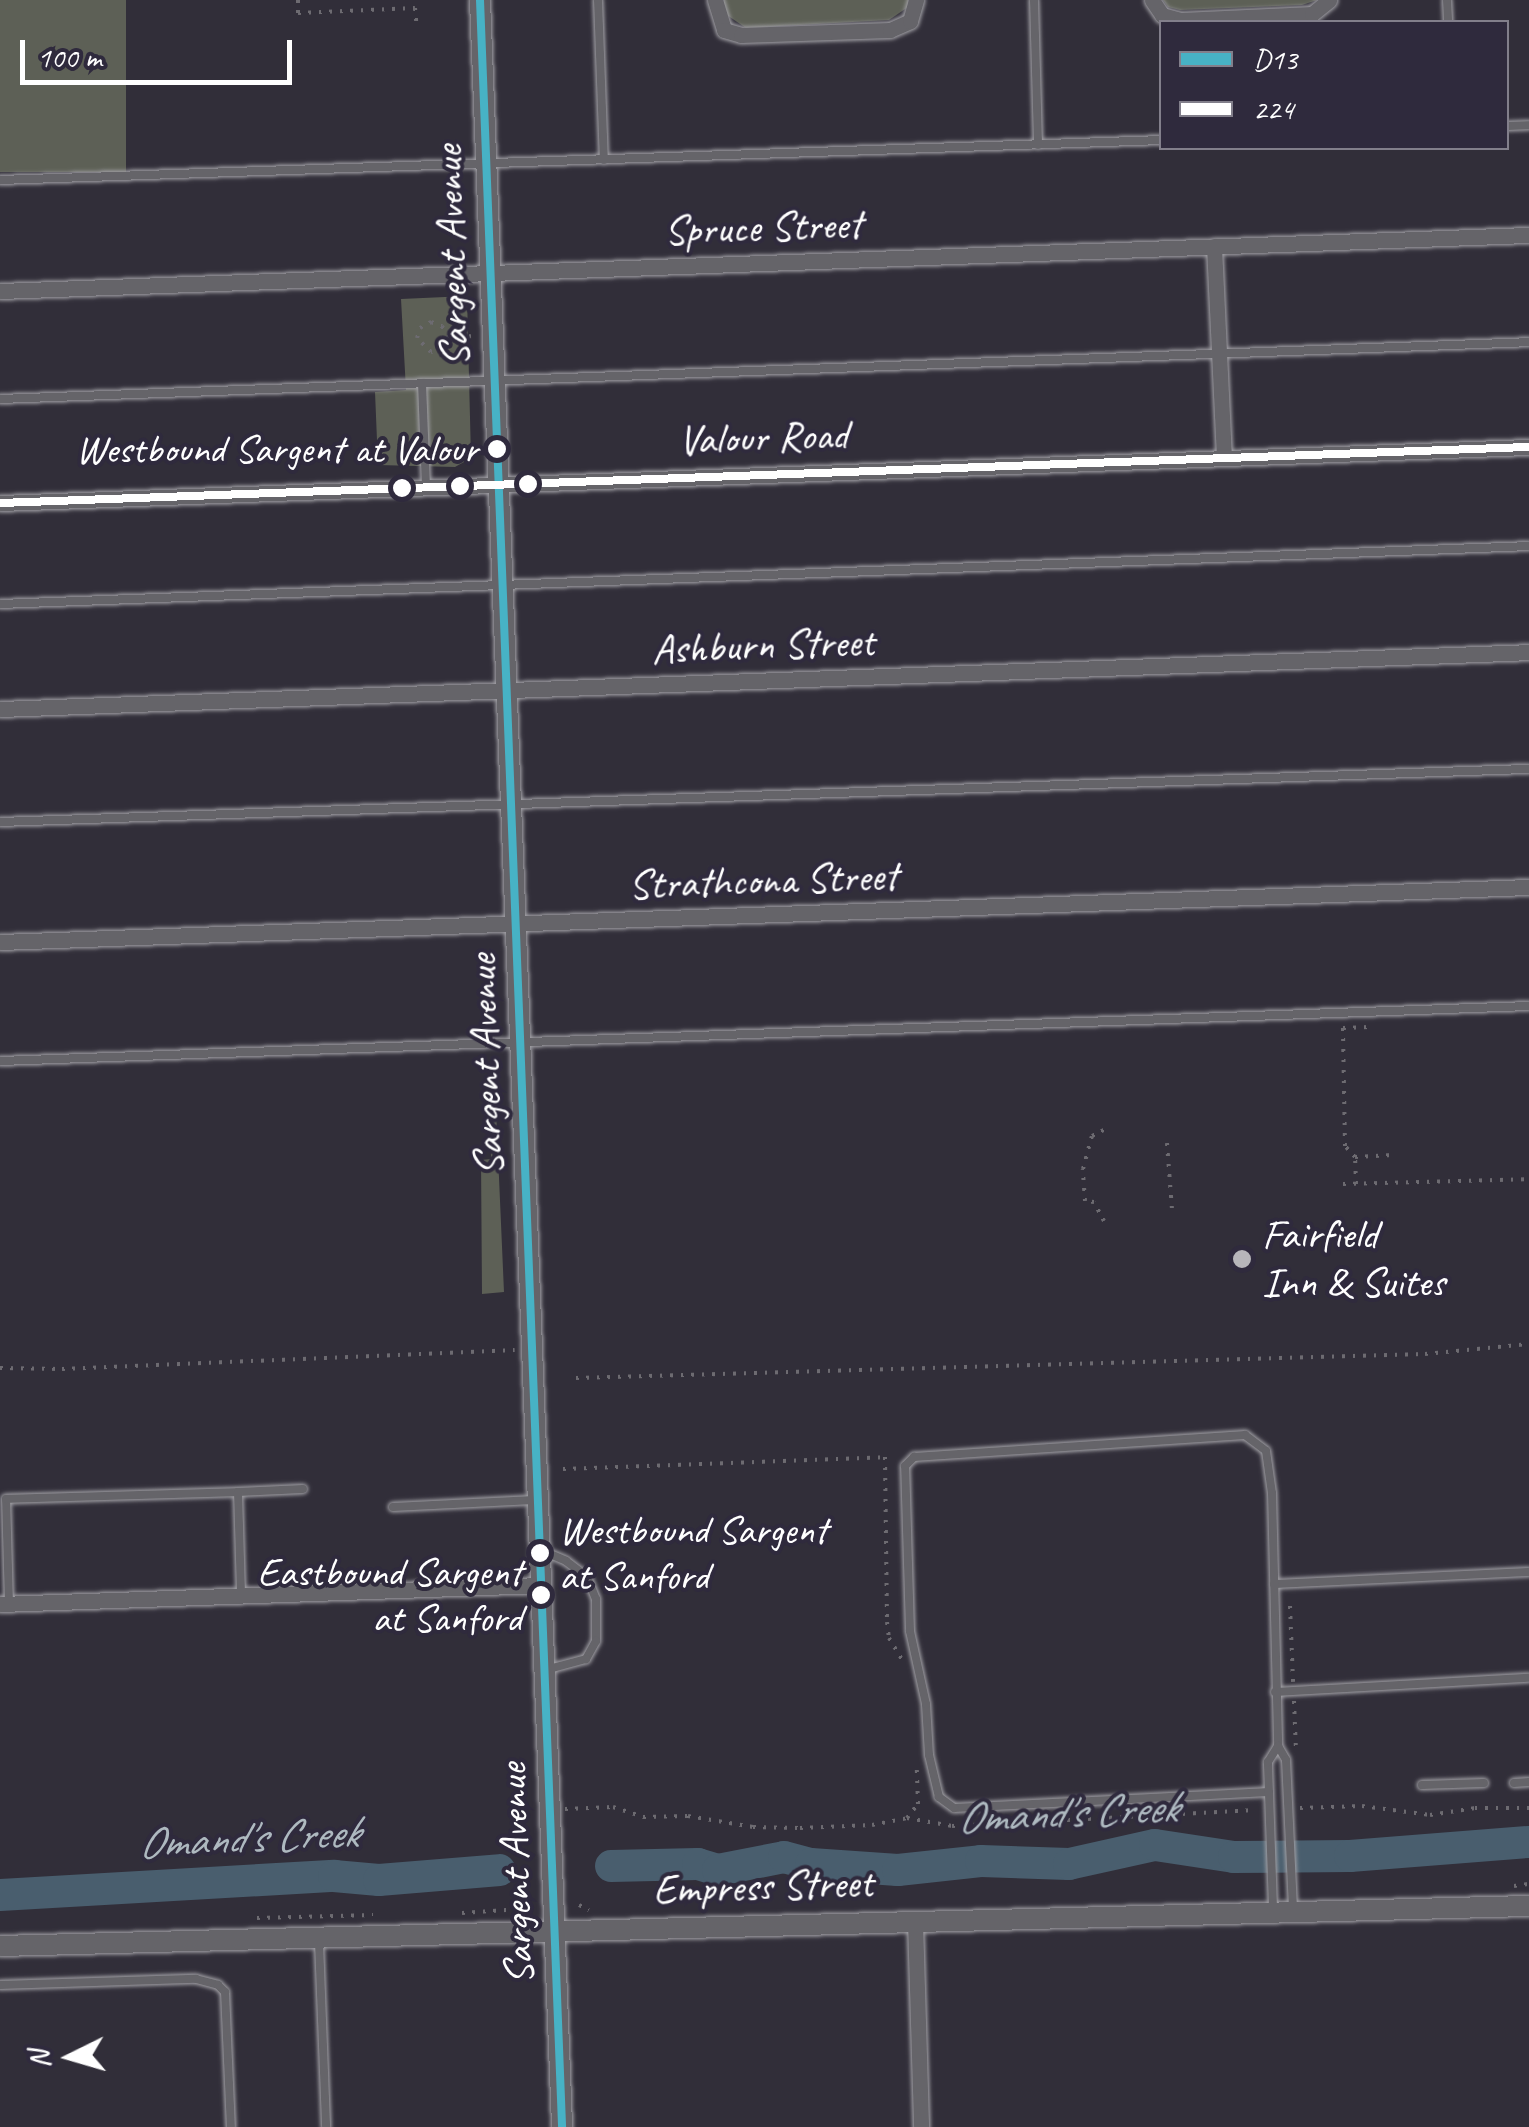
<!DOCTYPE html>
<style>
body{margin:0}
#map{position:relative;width:1529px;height:2127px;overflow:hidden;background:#312e39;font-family:Caveat,sans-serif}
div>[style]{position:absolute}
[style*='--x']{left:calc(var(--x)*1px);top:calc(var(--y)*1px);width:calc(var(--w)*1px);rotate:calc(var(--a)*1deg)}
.green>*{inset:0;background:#5d6056;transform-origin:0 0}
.river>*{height:32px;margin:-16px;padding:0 16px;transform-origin:16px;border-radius:16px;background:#495e6e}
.path>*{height:4px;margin-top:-2px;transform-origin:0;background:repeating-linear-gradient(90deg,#6d6b71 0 2.5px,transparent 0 10.5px)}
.roads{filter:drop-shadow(0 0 2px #a2a1a6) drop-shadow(0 0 2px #a2a1a6)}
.service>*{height:8px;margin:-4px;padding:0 4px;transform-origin:4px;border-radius:4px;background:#656469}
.minor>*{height:15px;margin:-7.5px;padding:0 7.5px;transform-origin:7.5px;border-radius:7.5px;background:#656469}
.secondary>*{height:20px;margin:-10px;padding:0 10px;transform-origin:10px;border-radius:10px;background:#656469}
.bus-1>*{height:8px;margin:-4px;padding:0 4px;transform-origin:4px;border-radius:4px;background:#47b2c5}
.bus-2>*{height:8px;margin:-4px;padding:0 4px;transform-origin:4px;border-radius:4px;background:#fff}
.dots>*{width:28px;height:28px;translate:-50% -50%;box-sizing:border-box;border:5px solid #2f2a3d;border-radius:50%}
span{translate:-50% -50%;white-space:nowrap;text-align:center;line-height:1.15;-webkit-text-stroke:8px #2f2a3d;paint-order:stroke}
.bus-label{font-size:40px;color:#fff}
.right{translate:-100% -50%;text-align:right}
.left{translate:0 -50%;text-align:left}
.street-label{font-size:42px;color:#fff}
.poi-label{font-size:42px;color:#fff}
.water-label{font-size:45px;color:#aeb9c0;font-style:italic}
.legend{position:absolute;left:1159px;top:20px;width:350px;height:130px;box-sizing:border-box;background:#2f2a3d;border:2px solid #827f8b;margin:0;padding:12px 18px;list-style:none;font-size:30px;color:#fff}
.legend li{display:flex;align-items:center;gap:20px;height:50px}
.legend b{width:50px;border:2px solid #827f8b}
.north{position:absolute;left:20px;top:2007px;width:100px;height:100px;-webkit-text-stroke:8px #2f2a3d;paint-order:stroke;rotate:265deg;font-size:28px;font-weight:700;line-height:40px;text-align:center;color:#fff}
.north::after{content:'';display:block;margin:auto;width:35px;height:45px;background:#fff;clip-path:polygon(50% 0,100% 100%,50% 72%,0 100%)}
.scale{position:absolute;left:20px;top:40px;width:272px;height:45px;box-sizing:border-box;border:5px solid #fff;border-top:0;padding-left:12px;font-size:30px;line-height:35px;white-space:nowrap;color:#fff;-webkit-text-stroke:8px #2f2a3d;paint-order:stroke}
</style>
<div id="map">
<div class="green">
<div style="left:0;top:0;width:126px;height:172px"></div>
<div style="clip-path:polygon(724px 0,908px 0,908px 7px,889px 20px,746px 28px,724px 13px)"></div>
<div style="clip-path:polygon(1163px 0,1317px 0,1302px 5px,1180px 10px,1168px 7px)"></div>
<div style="clip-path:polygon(467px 296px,471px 458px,455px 467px,378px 465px,375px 392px,406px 390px,401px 299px)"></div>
<div style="clip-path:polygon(496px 1109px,504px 1292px,482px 1294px,481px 1160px,491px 1159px,490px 1110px)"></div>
</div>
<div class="river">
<div style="--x:611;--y:1866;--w:87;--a:-1.3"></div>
<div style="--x:698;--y:1864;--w:21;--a:17"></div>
<div style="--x:718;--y:1870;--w:67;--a:-11.1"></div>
<div style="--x:784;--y:1857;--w:28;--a:15"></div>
<div style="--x:811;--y:1864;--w:87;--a:3.9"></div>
<div style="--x:898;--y:1870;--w:83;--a:-6.2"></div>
<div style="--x:981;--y:1861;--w:88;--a:2"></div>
<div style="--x:1069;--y:1864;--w:88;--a:-12.5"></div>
<div style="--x:1155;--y:1845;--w:80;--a:8.6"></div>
<div style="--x:1234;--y:1857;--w:116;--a:-0.5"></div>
<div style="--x:1350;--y:1856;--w:180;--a:-4.5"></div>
<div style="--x:0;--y:1895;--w:335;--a:-3.3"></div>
<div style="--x:334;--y:1876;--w:45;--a:5.1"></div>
<div style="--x:379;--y:1880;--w:121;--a:-4.7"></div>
</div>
<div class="path">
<div style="--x:298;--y:0;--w:13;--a:90"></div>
<div style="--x:298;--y:13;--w:117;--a:-2.4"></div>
<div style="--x:415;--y:8;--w:21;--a:85"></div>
<div style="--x:448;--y:337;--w:13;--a:119"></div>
<div style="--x:442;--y:348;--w:12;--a:160"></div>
<div style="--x:431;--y:352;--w:20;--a:-135"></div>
<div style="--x:417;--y:338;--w:10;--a:-73"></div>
<div style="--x:420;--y:328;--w:13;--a:-29"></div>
<div style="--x:431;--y:322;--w:12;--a:20"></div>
<div style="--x:442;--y:326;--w:13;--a:61"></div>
<div style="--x:448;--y:337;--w:23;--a:-2"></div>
<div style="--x:1167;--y:1143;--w:66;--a:85.7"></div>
<div style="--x:1355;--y:1157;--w:38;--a:-3"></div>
<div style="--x:1343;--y:1184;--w:186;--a:-1.5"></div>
<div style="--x:1356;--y:1184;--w:27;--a:-92"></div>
<div style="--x:1355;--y:1157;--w:15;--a:-132"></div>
<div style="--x:1345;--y:1146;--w:118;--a:-91"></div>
<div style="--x:1343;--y:1028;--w:27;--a:-2"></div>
<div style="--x:1104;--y:1221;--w:21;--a:-118"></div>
<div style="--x:1094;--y:1202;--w:9;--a:-174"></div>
<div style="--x:1085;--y:1201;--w:32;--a:-94"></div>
<div style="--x:1083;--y:1169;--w:34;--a:-75"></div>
<div style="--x:1092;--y:1136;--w:18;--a:-27"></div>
<div style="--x:0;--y:1368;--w:62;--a:0.9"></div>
<div style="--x:62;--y:1369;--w:453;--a:-2.4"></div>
<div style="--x:576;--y:1378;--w:849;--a:-1.62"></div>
<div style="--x:1425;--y:1354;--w:104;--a:-5.5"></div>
<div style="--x:563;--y:1469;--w:322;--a:-2.1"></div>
<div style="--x:885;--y:1457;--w:165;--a:89.3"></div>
<div style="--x:887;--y:1622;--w:16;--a:83"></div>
<div style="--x:889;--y:1638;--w:26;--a:59"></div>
<div style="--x:1290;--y:1606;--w:76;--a:87.7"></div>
<div style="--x:1294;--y:1701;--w:50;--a:87.7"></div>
<div style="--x:1300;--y:1808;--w:62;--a:-1.8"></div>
<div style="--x:1362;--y:1806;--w:69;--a:7.5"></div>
<div style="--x:1430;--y:1815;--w:46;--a:-8.8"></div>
<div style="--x:1475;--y:1808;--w:54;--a:0"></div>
<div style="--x:565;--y:1809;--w:48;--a:-2.4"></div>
<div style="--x:613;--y:1807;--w:32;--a:18"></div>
<div style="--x:643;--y:1817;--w:45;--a:-1.3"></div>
<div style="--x:688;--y:1816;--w:66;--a:9.6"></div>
<div style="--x:753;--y:1827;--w:47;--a:1.2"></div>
<div style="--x:800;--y:1828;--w:72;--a:-2.4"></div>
<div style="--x:872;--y:1825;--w:36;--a:-11"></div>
<div style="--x:907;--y:1818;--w:46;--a:10.1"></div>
<div style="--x:952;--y:1826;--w:304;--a:-3"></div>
<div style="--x:907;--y:1818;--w:18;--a:-52"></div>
<div style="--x:918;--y:1804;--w:38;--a:-92"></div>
<div style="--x:1514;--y:1886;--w:15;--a:-8"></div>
<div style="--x:579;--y:1905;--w:11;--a:27"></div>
<div style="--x:462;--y:1913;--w:60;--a:-3.8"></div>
<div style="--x:257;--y:1918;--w:116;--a:-1.5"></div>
</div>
<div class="roads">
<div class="service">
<div style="--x:598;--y:0;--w:160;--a:87.9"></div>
<div style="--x:1034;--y:0;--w:145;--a:88.4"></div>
<div style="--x:1447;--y:0;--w:22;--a:87"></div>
<div style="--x:1506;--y:126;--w:23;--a:-2"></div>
<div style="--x:0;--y:180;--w:1163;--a:-1.97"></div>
<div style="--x:422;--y:383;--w:103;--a:87.8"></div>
<div style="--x:0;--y:399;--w:1530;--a:-2.13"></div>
<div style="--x:0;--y:604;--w:1530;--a:-2.17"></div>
<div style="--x:0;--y:822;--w:1530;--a:-1.99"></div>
<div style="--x:0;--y:1061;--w:1530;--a:-2.06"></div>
<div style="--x:238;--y:1492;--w:65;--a:-2.6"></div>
<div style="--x:393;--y:1507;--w:141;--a:-2.8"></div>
<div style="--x:543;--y:1551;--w:25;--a:23"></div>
<div style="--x:566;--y:1561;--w:26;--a:37"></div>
<div style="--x:587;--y:1577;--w:24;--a:68"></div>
<div style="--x:596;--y:1599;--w:42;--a:90"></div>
<div style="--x:596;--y:1641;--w:21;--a:119"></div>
<div style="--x:586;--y:1659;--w:42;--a:165"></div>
<div style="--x:1274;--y:1584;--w:255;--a:-2.7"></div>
<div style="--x:9;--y:1604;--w:105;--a:-91.6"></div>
<div style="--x:6;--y:1499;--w:232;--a:-1.7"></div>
<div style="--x:238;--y:1492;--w:104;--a:88.3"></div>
<div style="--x:1275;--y:1692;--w:254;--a:-3.2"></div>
<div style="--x:1514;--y:1783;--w:15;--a:-4"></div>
<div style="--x:1422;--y:1785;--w:62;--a:-1.8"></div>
<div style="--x:1269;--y:1792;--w:315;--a:177.1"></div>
<div style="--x:954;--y:1808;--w:19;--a:-144"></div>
<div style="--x:939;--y:1797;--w:43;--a:-103.4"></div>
<div style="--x:929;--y:1755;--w:51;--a:-93.4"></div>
<div style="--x:926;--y:1704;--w:75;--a:-102.4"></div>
<div style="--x:910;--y:1631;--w:165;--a:-91.7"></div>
<div style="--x:905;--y:1466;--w:13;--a:-45"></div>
<div style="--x:914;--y:1457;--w:332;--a:-3.8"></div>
<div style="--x:1245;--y:1435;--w:26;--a:37"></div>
<div style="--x:1266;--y:1451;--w:42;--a:81.9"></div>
<div style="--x:1272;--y:1493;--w:253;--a:88.6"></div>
<div style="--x:1278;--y:1746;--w:16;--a:60"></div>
<div style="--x:1286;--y:1760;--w:148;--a:87.3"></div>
<div style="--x:1273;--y:1908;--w:146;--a:-92"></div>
<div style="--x:1268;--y:1762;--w:19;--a:-58"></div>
<div style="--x:319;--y:1942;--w:185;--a:87.8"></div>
<div style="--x:0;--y:1985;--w:196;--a:-1.8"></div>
<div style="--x:196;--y:1979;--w:23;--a:15"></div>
<div style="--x:218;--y:1985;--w:10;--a:45"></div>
<div style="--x:225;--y:1992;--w:135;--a:87.5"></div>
</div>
<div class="minor">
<div style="--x:715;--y:0;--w:31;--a:73"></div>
<div style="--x:724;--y:30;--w:18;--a:16"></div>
<div style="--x:741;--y:35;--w:149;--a:-1.9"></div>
<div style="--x:890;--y:30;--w:22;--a:-24"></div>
<div style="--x:910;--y:21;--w:22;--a:-74"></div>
<div style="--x:1152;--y:0;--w:18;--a:56"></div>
<div style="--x:1162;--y:15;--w:20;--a:15"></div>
<div style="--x:1181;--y:20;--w:131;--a:-2.6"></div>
<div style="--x:1312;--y:14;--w:22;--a:-39"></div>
<div style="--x:1214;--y:246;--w:209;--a:87.3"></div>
<div style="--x:0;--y:291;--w:1530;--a:-2.1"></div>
<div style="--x:0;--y:503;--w:1530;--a:-2.1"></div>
<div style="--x:0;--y:709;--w:1530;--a:-2.13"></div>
<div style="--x:0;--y:942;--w:1530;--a:-2.06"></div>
<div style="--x:0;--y:1604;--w:541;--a:-2.01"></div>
<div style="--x:915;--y:1921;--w:206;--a:88.3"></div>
</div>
<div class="secondary">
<div style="--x:480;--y:0;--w:2129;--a:87.79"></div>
<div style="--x:0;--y:1946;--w:1530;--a:-1.5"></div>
</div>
</div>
<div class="bus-1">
<div style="--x:480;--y:0;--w:2129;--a:87.79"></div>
</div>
<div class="bus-2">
<div style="--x:0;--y:503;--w:1530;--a:-2.1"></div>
</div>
<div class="dots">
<div style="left:497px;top:449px;background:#fff"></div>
<div style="left:528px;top:484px;background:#fff"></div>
<div style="left:460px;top:486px;background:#fff"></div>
<div style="left:402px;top:488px;background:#fff"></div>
<div style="left:1242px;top:1259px;background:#b7b6ba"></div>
<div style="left:540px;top:1553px;background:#fff"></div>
<div style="left:541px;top:1595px;background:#fff"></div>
</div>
<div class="bus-label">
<span class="right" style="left:478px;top:449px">Westbound Sargent at Valour</span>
<span class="left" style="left:559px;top:1553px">Westbound Sargent<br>at Sanford</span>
<span class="right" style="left:522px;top:1595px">Eastbound Sargent<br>at Sanford</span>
</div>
<div class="street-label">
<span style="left:763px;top:228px;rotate:-2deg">Spruce Street</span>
<span style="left:452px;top:256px;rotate:-92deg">Sargent Avenue</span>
<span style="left:763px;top:438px;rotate:-2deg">Valour Road</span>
<span style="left:763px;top:646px;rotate:-2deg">Ashburn Street</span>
<span style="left:763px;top:881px;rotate:-2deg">Strathcona Street</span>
<span style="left:486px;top:1065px;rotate:-92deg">Sargent Avenue</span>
<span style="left:516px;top:1874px;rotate:-92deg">Sargent Avenue</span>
<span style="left:763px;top:1887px;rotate:-2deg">Empress Street</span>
</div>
<div class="poi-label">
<span class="left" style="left:1262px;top:1259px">Fairfield<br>Inn &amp; Suites</span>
</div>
<div class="water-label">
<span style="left:1067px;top:1813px;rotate:-3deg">Omand's Creek</span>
<span style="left:248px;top:1838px;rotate:-3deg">Omand's Creek</span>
</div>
<ul class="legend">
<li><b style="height:12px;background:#47b2c5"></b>D13</li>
<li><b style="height:12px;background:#fff"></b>224</li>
</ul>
<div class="north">N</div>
<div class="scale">100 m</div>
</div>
